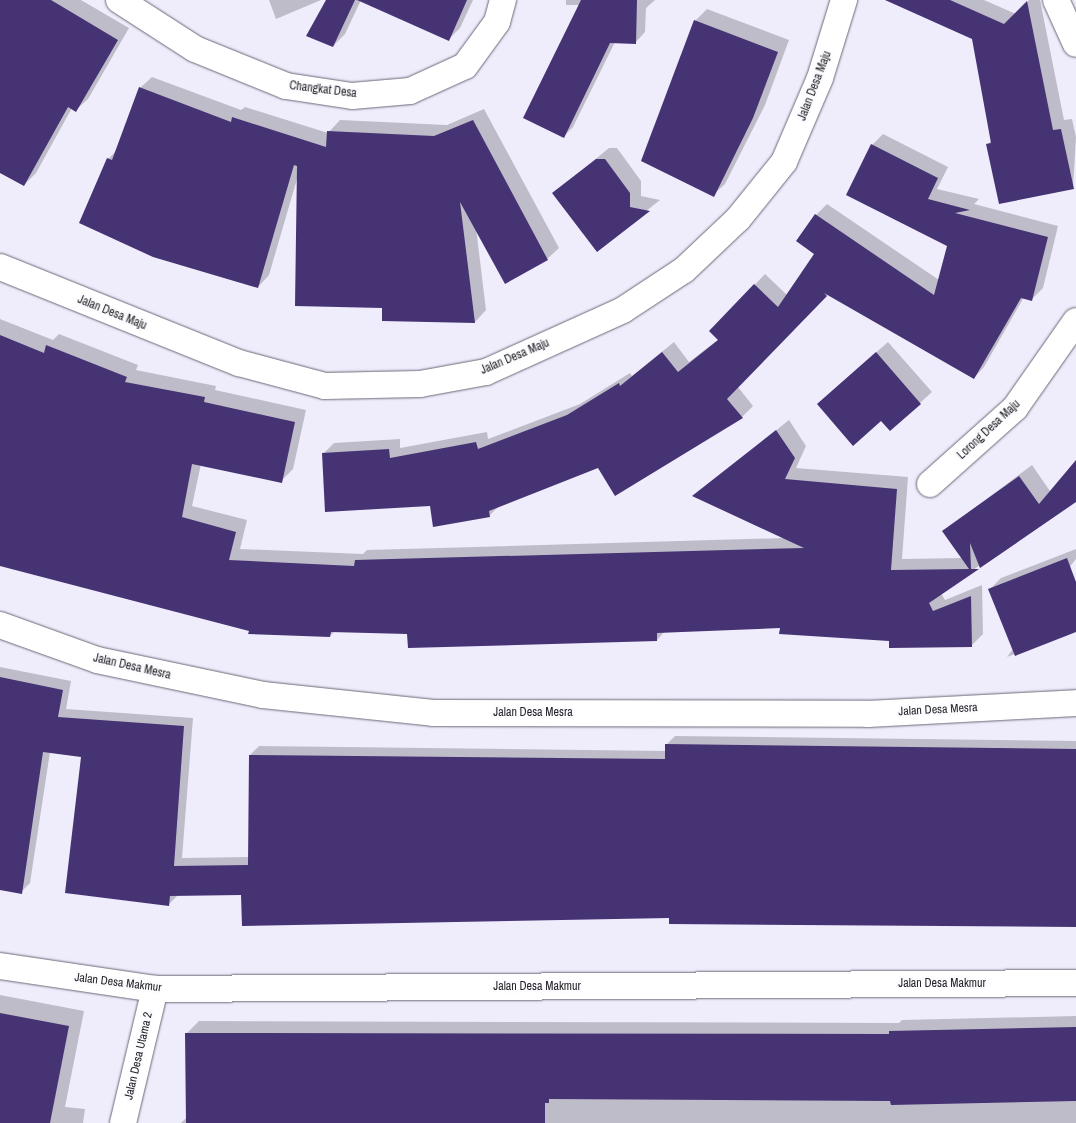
<!DOCTYPE html>
<style>
body{margin:0}
#map{position:relative;width:1076px;height:1123px;overflow:hidden;background:#efecfc;font-family:"Archivo Narrow",sans-serif}
div>[style]{position:absolute}
[style*='--x']{left:calc(var(--x)*1px);top:calc(var(--y)*1px);width:calc(var(--w)*1px);rotate:calc(var(--a)*1deg)}
.shadow>*{inset:0;background:#0003}
.building>*{inset:0;background:#463374}
.roads{filter:drop-shadow(0 0 1px #6b6876) drop-shadow(0 0 1px #6b6876)}
.street>*{height:26px;margin:-13px;padding:0 13px;transform-origin:13px;border-radius:13px;background:#fff}
span{translate:-50% -50%;white-space:nowrap;text-align:center;line-height:1.15;-webkit-text-stroke:5px #fcfbfe;paint-order:stroke}
.street-label{font-size:12px;color:#25242a}
</style>
<div id="map">
<div class="shadow">
<div style="clip-path:polygon(0 0,81px 0,129px 28px,88px 99px,76px 110px,72px 108px,36px 173px,24px 185px,0 171px)"></div>
<div style="clip-path:polygon(269px 0,321px 0,276px 19px)"></div>
<div style="clip-path:polygon(328px 0,361px 0,345px 34px,333px 46px)"></div>
<div style="clip-path:polygon(387px 0,473px 0,460px 28px,449px 39px)"></div>
<div style="clip-path:polygon(566px 0,655px 0,646px 8px,645px 32px,635px 43px,615px 42px,573px 127px,563px 137px,580px 5px,566px 5px)"></div>
<div style="clip-path:polygon(914px 0,984px 0,1016px 14px,1029px 0,1040px 0,1064px 120px,1072px 119px,1076px 137px,1073px 188px,987px 145px,991px 141px,973px 38px)"></div>
<div style="clip-path:polygon(707px 9px,789px 40px,765px 105px,725px 184px,713px 195px,695px 21px)"></div>
<div style="clip-path:polygon(152px 77px,241px 110px,245px 107px,328px 133px,340px 120px,447px 125px,484px 109px,559px 248px,547px 259px,505px 282px,476px 228px,486px 310px,475px 322px,383px 320px,384px 307px,297px 179px,269px 275px,258px 287px,108px 159px,117px 150px,140px 88px)"></div>
<div style="clip-path:polygon(883px 134px,948px 167px,937px 189px,979px 199px,974px 204px,1058px 226px,1043px 288px,1032px 299px,1024px 297px,984px 367px,974px 378px,828px 294px,738px 387px,753px 406px,742px 417px,599px 466px,500px 505px,489px 516px,431px 505px,323px 454px,334px 443px,400px 439px,400px 448px,487px 432px,488px 439px,580px 404px,630px 373px,632px 376px,674px 342px,689px 362px,719px 339px,711px 331px,765px 274px,787px 295px,816px 253px,816px 215px,827px 204px,939px 280px,948px 245px,872px 145px)"></div>
<div style="clip-path:polygon(609px 148px,617px 148px,641px 181px,641px 196px,660px 200px,597px 250px,554px 193px)"></div>
<div style="clip-path:polygon(0 319px,53px 340px,59px 334px,138px 365px,136px 370px,216px 386px,215px 390px,306px 410px,293px 469px,281px 481px,201px 464px,192px 506px,247px 520px,240px 549px,363px 554px,367px 550px,785px 538px,694px 496px,789px 420px,806px 446px,796px 468px,908px 477px,902px 559px,963px 558px,944px 531px,1032px 465px,1061px 507px,941px 593px,945px 600px,982px 585px,983px 634px,971px 646px,890px 640px,781px 626px,665px 631px,657px 640px,335px 631px,330px 636px,250px 630px,0 565px)"></div>
<div style="clip-path:polygon(888px 342px,932px 392px,891px 429px,881px 419px,830px 393px)"></div>
<div style="clip-path:polygon(1076px 549px,1076px 559px,1046px 596px,1076px 595px,1076px 631px,1007px 657px,1013px 649px,990px 589px,1001px 578px)"></div>
<div style="clip-path:polygon(0 667px,71px 681px,66px 709px,193px 718px,182px 858px,249px 857px,250px 755px,259px 746px,666px 751px,666px 745px,675px 736px,1076px 741px,1076px 926px,670px 916px,242px 894px,178px 895px,169px 904px,82px 756px,50px 752px,30px 883px,21px 892px,0 889px)"></div>
<div style="clip-path:polygon(0 995px,84px 1011px,65px 1107px,85px 1109px,83px 1123px,0 1123px)"></div>
<div style="clip-path:polygon(1076px 1016px,1076px 1123px,181px 1123px,187px 1117px,187px 1033px,199px 1021px,899px 1023px,902px 1020px)"></div>
</div>
<div class="building">
<div style="clip-path:polygon(0 0,51px 0,118px 40px,76px 112px,68px 107px,24px 186px,0 173px)"></div>
<div style="clip-path:polygon(326px 0,355px 0,333px 47px,306px 36px)"></div>
<div style="clip-path:polygon(357px 0,467px 0,449px 41px)"></div>
<div style="clip-path:polygon(581px 0,637px 0,636px 44px,610px 43px,564px 138px,523px 118px)"></div>
<div style="clip-path:polygon(885px 0,950px 0,1004px 24px,1027px 1px,1053px 130px,1061px 129px,1074px 189px,999px 204px,986px 144px,991px 143px,972px 39px)"></div>
<div style="clip-path:polygon(694px 20px,778px 52px,753px 118px,714px 197px,641px 161px)"></div>
<div style="clip-path:polygon(139px 87px,231px 122px,232px 117px,326px 147px,327px 131px,434px 136px,473px 120px,548px 260px,505px 284px,460px 202px,475px 323px,382px 321px,382px 308px,295px 306px,297px 166px,294px 165px,258px 288px,153px 257px,79px 223px,107px 158px,112px 160px)"></div>
<div style="clip-path:polygon(871px 144px,938px 178px,928px 199px,970px 210px,955px 213px,1048px 237px,1032px 301px,1021px 298px,974px 379px,824px 293px,827px 296px,727px 399px,743px 418px,615px 496px,598px 468px,489px 511px,490px 517px,433px 527px,430px 506px,325px 512px,322px 453px,389px 449px,390px 458px,476px 442px,478px 449px,567px 415px,619px 383px,620px 386px,662px 352px,678px 372px,718px 340px,709px 331px,754px 284px,778px 307px,814px 254px,796px 241px,815px 214px,934px 295px,947px 246px,846px 195px)"></div>
<div style="clip-path:polygon(596px 159px,605px 159px,630px 193px,630px 207px,650px 211px,597px 252px,552px 193px)"></div>
<div style="clip-path:polygon(0 335px,44px 353px,46px 345px,127px 377px,125px 382px,205px 397px,204px 402px,295px 422px,282px 483px,192px 464px,182px 517px,236px 532px,229px 560px,354px 566px,355px 560px,804px 548px,692px 496px,776px 430px,795px 458px,785px 479px,897px 489px,891px 570px,969px 569px,942px 531px,1019px 476px,1039px 504px,1076px 460px,1076px 502px,980px 568px,970px 543px,971px 569px,979px 569px,929px 603px,933px 611px,971px 596px,972px 647px,889px 648px,889px 641px,779px 634px,780px 628px,657px 633px,657px 641px,408px 648px,407px 634px,331px 632px,330px 637px,248px 634px,249px 631px,0 566px)"></div>
<div style="clip-path:polygon(876px 352px,921px 404px,890px 431px,881px 421px,853px 446px,817px 404px)"></div>
<div style="clip-path:polygon(1067px 558px,1076px 582px,1076px 632px,1015px 656px,988px 589px)"></div>
<div style="clip-path:polygon(0 677px,63px 690px,58px 717px,184px 726px,174px 866px,248px 865px,249px 755px,665px 759px,665px 744px,1076px 749px,1076px 927px,669px 924px,669px 918px,242px 926px,241px 895px,170px 896px,169px 906px,65px 893px,81px 757px,43px 752px,22px 894px,0 890px)"></div>
<div style="clip-path:polygon(0 1013px,69px 1026px,50px 1123px,0 1123px)"></div>
<div style="clip-path:polygon(1076px 1027px,1076px 1101px,891px 1105px,890px 1101px,549px 1099px,549px 1103px,545px 1103px,545px 1123px,186px 1123px,185px 1033px,889px 1034px,889px 1031px)"></div>
</div>
<div class="roads">
<div class="street">
<div style="--x:119;--y:0;--w:90;--a:32.8"></div>
<div style="--x:195;--y:49;--w:98;--a:22.1"></div>
<div style="--x:286;--y:86;--w:67;--a:8.6"></div>
<div style="--x:352;--y:96;--w:58;--a:-4.9"></div>
<div style="--x:410;--y:91;--w:60;--a:-24.4"></div>
<div style="--x:465;--y:66;--w:54;--a:-54"></div>
<div style="--x:497;--y:22;--w:23;--a:-75"></div>
<div style="--x:1056;--y:0;--w:48;--a:65.6"></div>
<div style="--x:0;--y:267;--w:258;--a:21.9"></div>
<div style="--x:239;--y:363;--w:89;--a:15"></div>
<div style="--x:325;--y:386;--w:95;--a:-1.2"></div>
<div style="--x:420;--y:384;--w:67;--a:-10.3"></div>
<div style="--x:486;--y:372;--w:150;--a:-24.3"></div>
<div style="--x:623;--y:310;--w:73;--a:-33.3"></div>
<div style="--x:684;--y:270;--w:74;--a:-43.4"></div>
<div style="--x:738;--y:219;--w:73;--a:-51.1"></div>
<div style="--x:784;--y:162;--w:91;--a:-66.8"></div>
<div style="--x:820;--y:78;--w:82;--a:-72.9"></div>
<div style="--x:930;--y:484;--w:114;--a:-41.8"></div>
<div style="--x:1015;--y:408;--w:106;--a:-55"></div>
<div style="--x:0;--y:625;--w:103;--a:19.8"></div>
<div style="--x:97;--y:660;--w:170;--a:11.9"></div>
<div style="--x:263;--y:695;--w:171;--a:6"></div>
<div style="--x:433;--y:713;--w:435;--a:0.1"></div>
<div style="--x:868;--y:714;--w:208;--a:-3"></div>
<div style="--x:0;--y:966;--w:157;--a:8.4"></div>
<div style="--x:155;--y:989;--w:921;--a:-0.37"></div>
<div style="--x:123;--y:1123;--w:138;--a:-76.6"></div>
</div>
</div>
<div class="street-label">
<span style="left:815px;top:86px;rotate:-69deg">Jalan Desa Maju</span>
<span style="left:323px;top:90px;rotate:7deg">Changkat Desa</span>
<span style="left:112px;top:313px;rotate:22deg">Jalan Desa Maju</span>
<span style="left:515px;top:357px;rotate:-23deg">Jalan Desa Maju</span>
<span style="left:989px;top:430px;rotate:-43deg">Lorong Desa Maju</span>
<span style="left:132px;top:667px;rotate:13deg">Jalan Desa Mesra</span>
<span style="left:938px;top:710px;rotate:-3deg">Jalan Desa Mesra</span>
<span style="left:533px;top:713px">Jalan Desa Mesra</span>
<span style="left:118px;top:983px;rotate:7deg">Jalan Desa Makmur</span>
<span style="left:942px;top:984px">Jalan Desa Makmur</span>
<span style="left:537px;top:987px">Jalan Desa Makmur</span>
<span style="left:139px;top:1056px;rotate:-77deg">Jalan Desa Utama 2</span>
</div>
</div>
